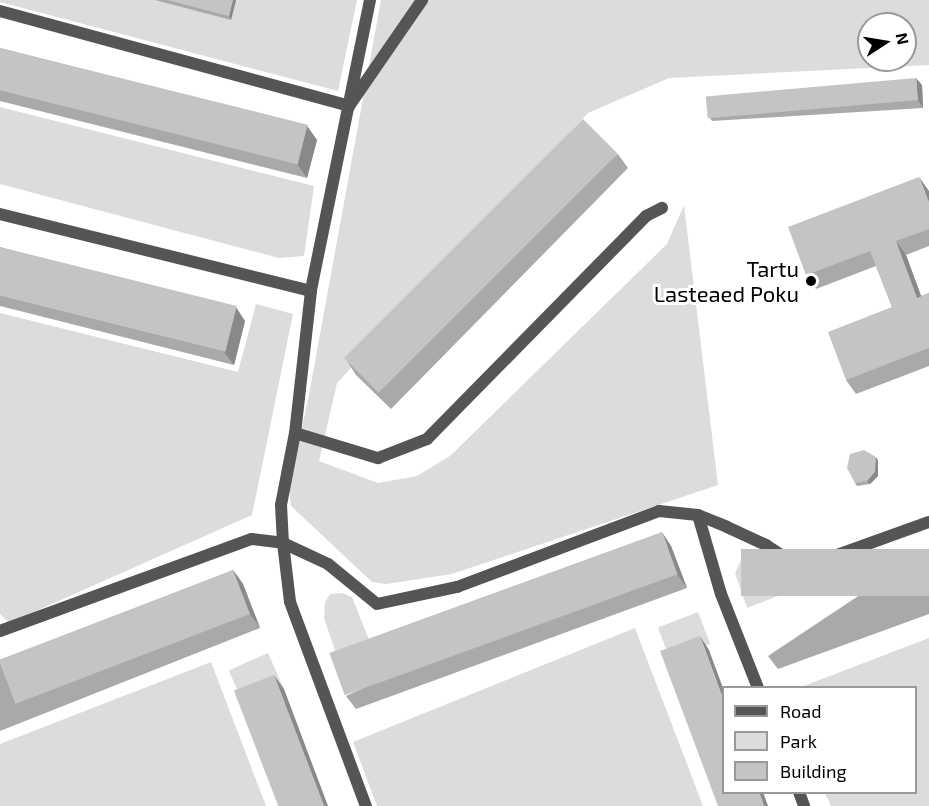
<!DOCTYPE html>
<style>
body{margin:0}
#map{position:relative;width:929px;height:806px;overflow:hidden;background:#fff;font-family:"Exo 2",sans-serif}
div>[style]{position:absolute}
[style*='--x']{left:calc(var(--x)*1px);top:calc(var(--y)*1px);width:calc(var(--w)*1px);rotate:calc(var(--a)*1deg)}
.green>*{inset:0;background:#dcdcdc;transform-origin:0 0}
.street>*{height:12px;margin:-6px;padding:0 6px;transform-origin:6px;border-radius:6px;background:#555}
.wall>*{inset:0;background:#a9a9a9}
.shaded-wall>*{inset:0;background:#898989}
.building>*{inset:0;background:#c4c4c4;transform-origin:0 0}
.dots>*{width:16px;height:16px;translate:-50% -50%;box-sizing:border-box;border:3px solid #fff;border-radius:50%}
span{translate:-50% -50%;white-space:nowrap;text-align:center;line-height:1.15;-webkit-text-stroke:6px #fff;paint-order:stroke}
.poi-label{font-size:22px;color:#000}
.right{translate:-100% -50%;text-align:right}
.legend{position:absolute;left:722px;top:686px;width:195px;height:108px;box-sizing:border-box;background:#fff;border:2px solid #999;margin:0;padding:8px 10px;list-style:none;font-size:18px;color:#000}
.legend li{display:flex;align-items:center;gap:12px;height:30px}
.legend b{width:30px;border:2px solid #999}
.north{position:absolute;left:857px;top:12px;width:60px;height:60px;box-sizing:border-box;background:#fff;border:2px solid #999;border-radius:50%;rotate:78deg;font-size:16px;font-weight:700;line-height:24px;text-align:center;color:#000}
.north::after{content:'';display:block;margin:auto;width:21px;height:27px;background:#000;clip-path:polygon(50% 0,100% 100%,50% 72%,0 100%)}
</style>
<div id="map">
<div class="green">
<div style="clip-path:polygon(0 0,357px 0,338px 91px,0 2px)"></div>
<div style="clip-path:polygon(evenodd,381px 0,929px 0,929px 65px,669px 78px,588px 113px,337px 383px,319px 461px,378px 483px,417px 476px,450px 456px,667px 244px,684px 205px,718px 485px,452px 574px,386px 584px,372px 582px,291px 506px,289px 486px,308px 400px,381px 0,869px 24px,905px 24px,905px 60px,869px 60px,869px 24px)"></div>
<div style="clip-path:polygon(0 107px,314px 186px,304px 256px,279px 258px,0 184px)"></div>
<div style="clip-path:polygon(256px 304px,293px 314px,252px 515px,9px 623px,0 614px,0 313px,238px 372px)"></div>
<div style="clip-path:polygon(752px 553px,775px 559px,786px 593px,747px 608px,735px 573px,743px 556px)"></div>
<div style="clip-path:polygon(342px 593px,352px 597px,375px 655px,341px 668px,324px 618px,325px 602px,330px 594px)"></div>
<div style="left:698px;top:612px;width:34px;height:43px;rotate:69deg"></div>
<div style="clip-path:polygon(635px 628px,703px 806px,377px 806px,353px 742px)"></div>
<div style="clip-path:polygon(929px 638px,929px 806px,831px 806px,825px 793px,916px 792px,916px 688px,801px 687px)"></div>
<div style="left:268px;top:653px;width:39px;height:43px;rotate:66deg"></div>
<div style="clip-path:polygon(211px 662px,266px 806px,0 806px,0 744px)"></div>
</div>
<div class="street">
<div style="--x:370;--y:0;--w:297;--a:101.5"></div>
<div style="--x:311;--y:291;--w:143;--a:96.4"></div>
<div style="--x:295;--y:433;--w:73;--a:101"></div>
<div style="--x:281;--y:505;--w:38;--a:87"></div>
<div style="--x:283;--y:543;--w:50;--a:25"></div>
<div style="--x:328;--y:564;--w:63;--a:39.2"></div>
<div style="--x:377;--y:604;--w:82;--a:-12"></div>
<div style="--x:457;--y:587;--w:216;--a:-20.6"></div>
<div style="--x:659;--y:511;--w:39;--a:6"></div>
<div style="--x:698;--y:515;--w:31;--a:22"></div>
<div style="--x:727;--y:527;--w:43;--a:24.8"></div>
<div style="--x:766;--y:545;--w:42;--a:33.3"></div>
<div style="--x:801;--y:568;--w:136;--a:-19.8"></div>
<div style="--x:0;--y:11;--w:362;--a:15.2"></div>
<div style="--x:349;--y:106;--w:129;--a:-55.4"></div>
<div style="--x:0;--y:214;--w:320;--a:13.9"></div>
<div style="--x:295;--y:433;--w:87;--a:16.8"></div>
<div style="--x:378;--y:458;--w:53;--a:-21.2"></div>
<div style="--x:427;--y:439;--w:313;--a:-45.5"></div>
<div style="--x:646;--y:216;--w:18;--a:-27"></div>
<div style="--x:698;--y:515;--w:82;--a:73.8"></div>
<div style="--x:721;--y:594;--w:101;--a:68.5"></div>
<div style="--x:0;--y:631;--w:268;--a:-20.1"></div>
<div style="--x:252;--y:539;--w:31;--a:7"></div>
<div style="--x:283;--y:543;--w:59;--a:83.2"></div>
<div style="--x:290;--y:602;--w:218;--a:69.6"></div>
<div style="--x:799;--y:792;--w:15;--a:70"></div>
</div>
<div class="wall">
<div style="clip-path:polygon(155px 0,236px 0,231px 20px)"></div>
<div style="clip-path:polygon(0 48px,307px 126px,317px 140px,307px 178px,0 101px)"></div>
<div style="clip-path:polygon(922px 85px,923px 108px,712px 121px,707px 114px)"></div>
<div style="clip-path:polygon(618px 154px,628px 168px,391px 409px,356px 375px,347px 361px)"></div>
<div style="clip-path:polygon(929px 191px,929px 246px,906px 255px,921px 296px,929px 293px,929px 366px,856px 394px,846px 380px,892px 307px,876px 266px,816px 289px,806px 275px)"></div>
<div style="clip-path:polygon(0 247px,245px 321px,234px 365px,0 306px)"></div>
<div style="clip-path:polygon(876px 457px,878px 461px,878px 476px,870px 484px,857px 486px,855px 483px)"></div>
<div style="clip-path:polygon(671px 546px,687px 588px,356px 709px,346px 696px)"></div>
<div style="clip-path:polygon(929px 549px,929px 614px,778px 669px,768px 656px)"></div>
<div style="clip-path:polygon(233px 570px,243px 584px,260px 628px,0 731px,0 663px)"></div>
</div>
<div class="shaded-wall">
<div style="clip-path:polygon(233px 0,236px 0,231px 20px,229px 16px)"></div>
<div style="clip-path:polygon(916px 78px,922px 85px,923px 108px,918px 100px)"></div>
<div style="clip-path:polygon(307px 126px,317px 140px,307px 178px,297px 164px)"></div>
<div style="clip-path:polygon(919px 177px,929px 191px,929px 202px)"></div>
<div style="clip-path:polygon(896px 241px,906px 255px,927px 312px,917px 298px)"></div>
<div style="clip-path:polygon(236px 307px,245px 321px,234px 365px,224px 352px)"></div>
<div style="clip-path:polygon(876px 457px,878px 461px,878px 476px,870px 484px,867px 481px)"></div>
<div style="clip-path:polygon(662px 532px,671px 546px,687px 588px,677px 574px)"></div>
<div style="clip-path:polygon(233px 570px,243px 584px,260px 628px,250px 614px)"></div>
<div style="clip-path:polygon(700px 636px,709px 650px,723px 688px,723px 699px)"></div>
<div style="clip-path:polygon(274px 675px,284px 689px,328px 806px,323px 806px)"></div>
<div style="clip-path:polygon(759px 792px,763px 792px,768px 806px,764px 806px)"></div>
</div>
<div class="building">
<div style="clip-path:polygon(167px 0,233px 0,229px 16px)"></div>
<div style="left:0;top:48px;width:317px;height:41px;rotate:14deg"></div>
<div style="left:916px;top:78px;width:22px;height:211px;rotate:85deg"></div>
<div style="left:583px;top:119px;width:49px;height:338px;rotate:45deg"></div>
<div style="clip-path:polygon(919px 177px,929px 202px,929px 229px,896px 241px,917px 298px,929px 293px,929px 348px,846px 380px,828px 332px,892px 307px,870px 251px,806px 275px,788px 227px)"></div>
<div style="left:0;top:247px;width:244px;height:47px;rotate:14deg"></div>
<div style="clip-path:polygon(864px 450px,876px 457px,875px 472px,867px 481px,855px 483px,847px 468px,850px 454px)"></div>
<div style="left:662px;top:532px;width:45px;height:354px;rotate:70deg"></div>
<div style="left:929px;top:549px;width:47px;height:188px;rotate:90deg"></div>
<div style="left:233px;top:570px;width:47px;height:251px;rotate:69deg"></div>
<div style="clip-path:polygon(700px 636px,723px 699px,723px 792px,759px 792px,764px 806px,718px 806px,660px 651px)"></div>
<div style="left:274px;top:675px;width:140px;height:43px;rotate:69deg"></div>
</div>
<div class="dots">
<div style="left:811px;top:281px;background:#000"></div>
</div>
<div class="poi-label">
<span class="right" style="left:799px;top:281px">Tartu<br>Lasteaed Poku</span>
</div>
<ul class="legend">
<li><b style="height:8px;background:#555"></b>Road</li>
<li><b style="height:16px;background:#dcdcdc"></b>Park</li>
<li><b style="height:16px;background:#c4c4c4"></b>Building</li>
</ul>
<div class="north">N</div>
</div>
